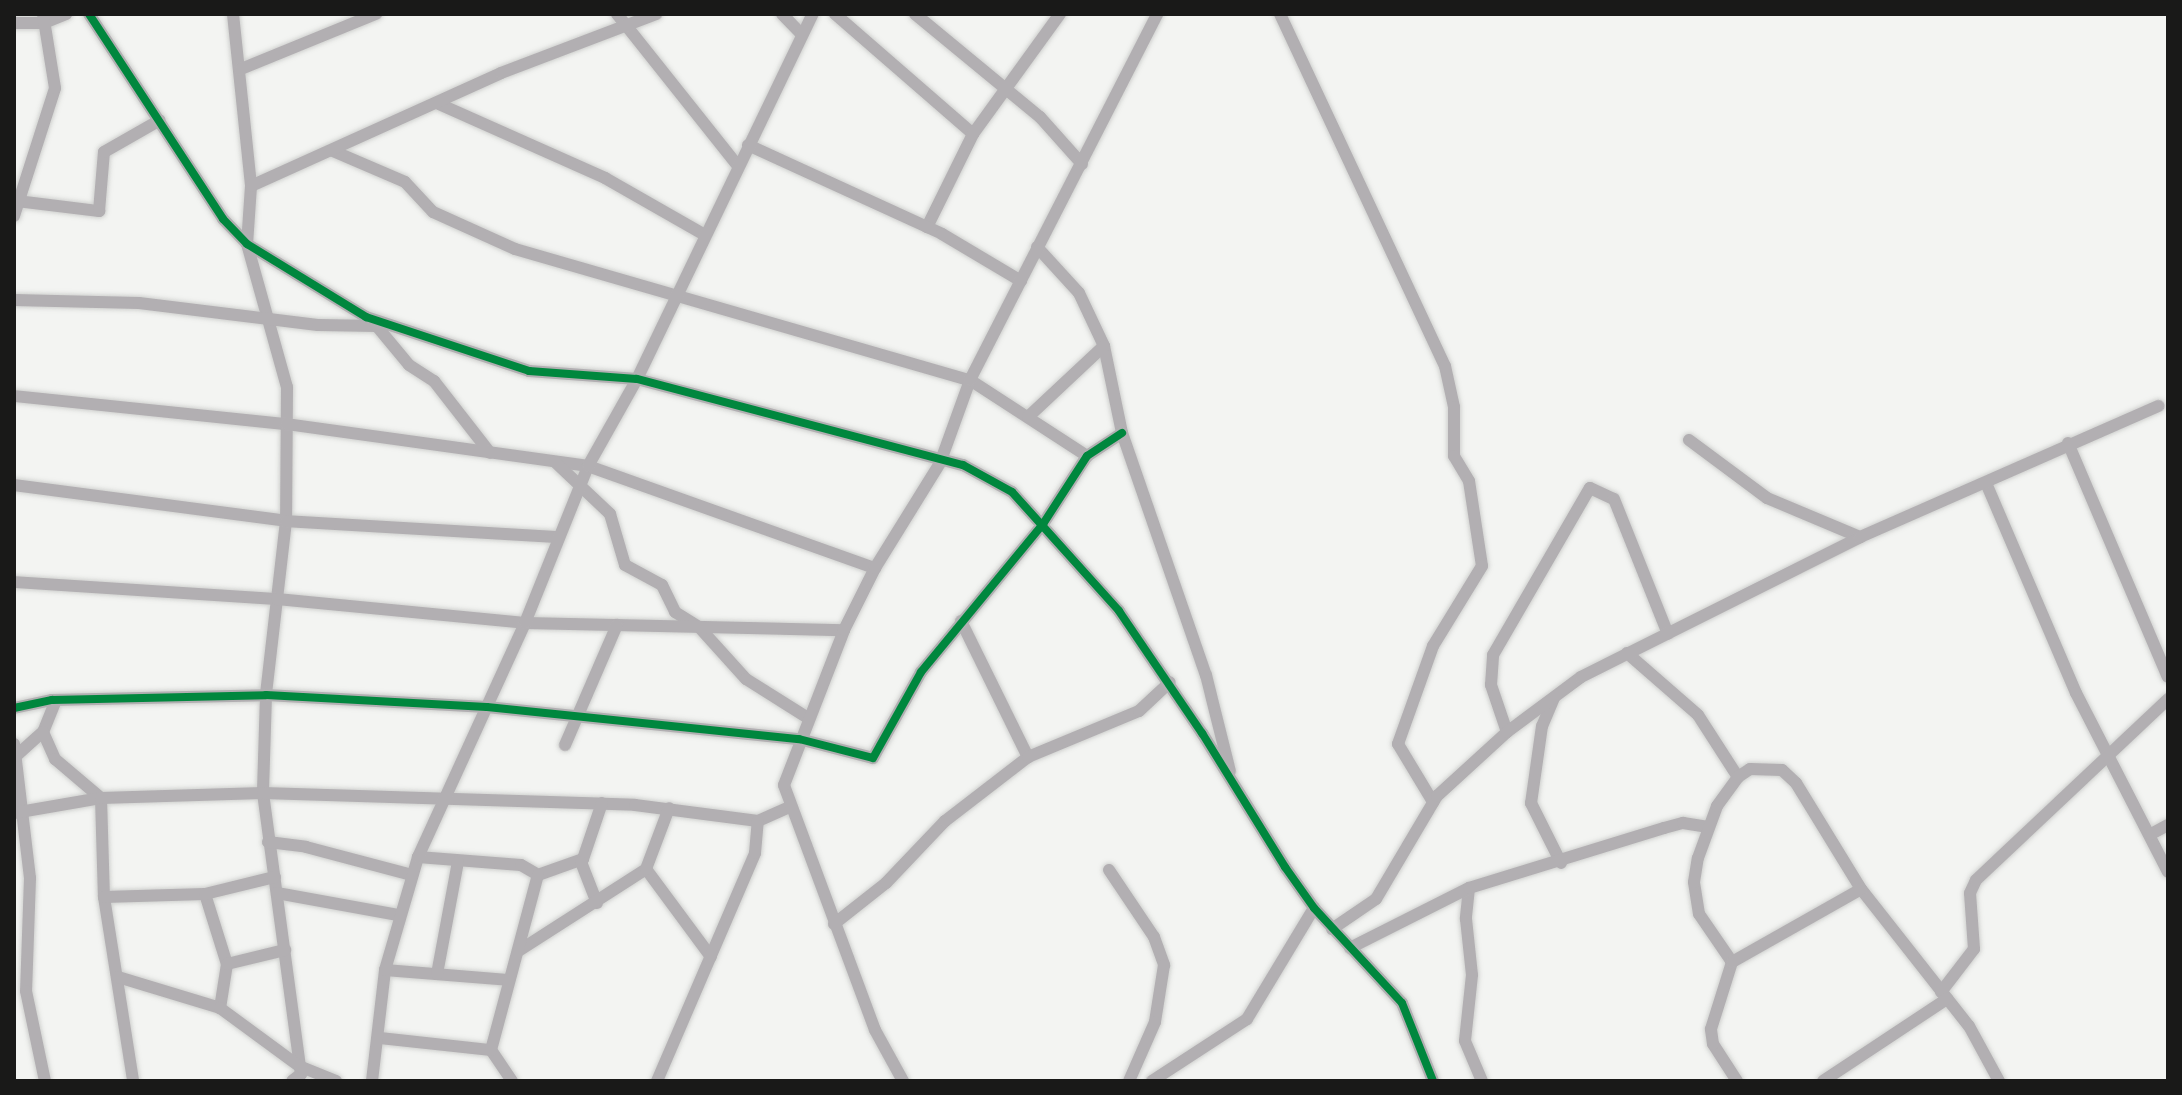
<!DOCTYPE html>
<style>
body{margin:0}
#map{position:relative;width:2182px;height:1095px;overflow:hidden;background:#f3f4f2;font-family:"Work Sans",sans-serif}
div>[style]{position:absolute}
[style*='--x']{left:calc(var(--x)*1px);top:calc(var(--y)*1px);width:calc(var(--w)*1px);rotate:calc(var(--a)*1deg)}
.roads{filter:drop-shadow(0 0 2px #d0d1cf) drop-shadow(0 0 2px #d0d1cf)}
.minor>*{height:12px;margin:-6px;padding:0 6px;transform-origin:6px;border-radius:6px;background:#b2afb2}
.cycleway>*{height:8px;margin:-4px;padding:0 4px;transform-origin:4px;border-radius:4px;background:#00873e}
span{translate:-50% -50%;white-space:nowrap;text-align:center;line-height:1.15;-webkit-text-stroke:6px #f3f5f1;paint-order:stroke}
.frame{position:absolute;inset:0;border:16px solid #191918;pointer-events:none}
</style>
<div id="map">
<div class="roads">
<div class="minor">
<div style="--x:89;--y:14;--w:245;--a:56.8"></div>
<div style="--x:223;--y:219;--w:35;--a:46"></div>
<div style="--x:247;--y:244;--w:140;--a:31.5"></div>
<div style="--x:366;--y:317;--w:172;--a:18.3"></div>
<div style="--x:529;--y:371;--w:108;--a:4.2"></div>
<div style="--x:637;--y:379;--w:337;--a:14.8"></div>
<div style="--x:963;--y:465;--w:56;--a:28.9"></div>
<div style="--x:1012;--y:492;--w:160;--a:48"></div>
<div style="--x:1119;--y:611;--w:148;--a:55.8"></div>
<div style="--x:1202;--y:733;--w:158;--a:58.2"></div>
<div style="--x:1285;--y:867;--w:50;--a:54.7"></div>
<div style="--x:1314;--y:908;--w:129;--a:47.2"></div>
<div style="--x:1402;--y:1003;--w:84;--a:68.3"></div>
<div style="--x:233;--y:14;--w:173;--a:84"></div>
<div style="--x:251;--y:186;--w:58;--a:93.9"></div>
<div style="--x:247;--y:244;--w:148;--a:74.4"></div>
<div style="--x:287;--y:387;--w:134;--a:90.4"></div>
<div style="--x:286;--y:521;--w:175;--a:96.6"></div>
<div style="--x:266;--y:695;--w:98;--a:91.8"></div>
<div style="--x:263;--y:793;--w:284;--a:82.3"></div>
<div style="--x:301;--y:1074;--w:11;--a:142"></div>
<div style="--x:617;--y:14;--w:194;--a:51.5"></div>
<div style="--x:782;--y:14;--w:28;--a:46"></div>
<div style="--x:835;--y:14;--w:183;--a:41"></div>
<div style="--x:973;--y:134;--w:104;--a:116.3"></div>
<div style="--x:915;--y:14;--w:162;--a:39.5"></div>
<div style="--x:1040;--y:117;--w:63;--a:48.2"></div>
<div style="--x:1280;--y:14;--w:389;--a:64.9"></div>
<div style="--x:1445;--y:366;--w:42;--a:77.6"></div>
<div style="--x:1454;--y:407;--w:49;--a:90"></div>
<div style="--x:1454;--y:456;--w:29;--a:59"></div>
<div style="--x:1469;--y:481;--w:86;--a:81.3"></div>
<div style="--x:1482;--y:566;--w:94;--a:121.5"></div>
<div style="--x:1433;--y:646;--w:104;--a:109.7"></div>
<div style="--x:1398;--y:744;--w:68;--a:58.9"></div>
<div style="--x:14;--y:23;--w:30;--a:0"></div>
<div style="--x:44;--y:23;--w:24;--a:-22"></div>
<div style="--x:241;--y:69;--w:146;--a:-22.2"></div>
<div style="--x:439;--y:104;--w:182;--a:24"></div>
<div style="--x:605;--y:178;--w:115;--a:29.7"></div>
<div style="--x:973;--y:134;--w:148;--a:-54.1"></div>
<div style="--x:748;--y:145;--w:213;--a:24.6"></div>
<div style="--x:942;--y:234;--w:92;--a:30.7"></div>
<div style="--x:333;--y:151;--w:78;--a:23.3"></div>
<div style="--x:405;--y:182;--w:41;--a:47"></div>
<div style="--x:433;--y:212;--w:90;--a:24.3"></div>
<div style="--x:515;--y:249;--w:473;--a:16.1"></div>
<div style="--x:970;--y:380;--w:140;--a:33"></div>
<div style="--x:251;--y:186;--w:274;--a:-24.3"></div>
<div style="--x:501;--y:73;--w:166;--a:-20.8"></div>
<div style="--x:17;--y:201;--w:83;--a:7"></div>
<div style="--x:99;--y:211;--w:59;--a:-85.2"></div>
<div style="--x:104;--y:152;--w:64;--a:-29.7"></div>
<div style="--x:14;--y:216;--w:134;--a:-72.2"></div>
<div style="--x:55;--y:88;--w:75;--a:-99.2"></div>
<div style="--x:1037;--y:247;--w:62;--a:47.6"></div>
<div style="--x:1079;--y:293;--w:59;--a:64.7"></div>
<div style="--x:1104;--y:346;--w:89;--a:78.3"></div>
<div style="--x:1122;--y:433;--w:256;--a:70.9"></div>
<div style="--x:1206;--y:675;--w:99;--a:76"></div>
<div style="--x:14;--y:300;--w:125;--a:1.4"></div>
<div style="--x:139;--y:303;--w:180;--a:7"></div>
<div style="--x:318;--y:325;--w:60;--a:1"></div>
<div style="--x:375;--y:324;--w:53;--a:50.3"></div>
<div style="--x:409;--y:365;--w:30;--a:33"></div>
<div style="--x:434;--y:381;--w:91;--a:52.1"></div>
<div style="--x:14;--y:396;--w:273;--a:5.9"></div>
<div style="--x:286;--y:424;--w:305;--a:7.9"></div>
<div style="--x:588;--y:466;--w:305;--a:19.6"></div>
<div style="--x:1028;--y:417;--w:104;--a:-43.1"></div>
<div style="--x:1689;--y:440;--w:97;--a:36.6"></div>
<div style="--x:1767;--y:498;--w:101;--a:22.8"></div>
<div style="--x:2068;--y:443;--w:254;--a:66.9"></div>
<div style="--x:555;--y:462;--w:76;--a:43.4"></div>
<div style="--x:610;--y:514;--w:53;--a:73.6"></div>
<div style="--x:625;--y:565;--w:42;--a:28.4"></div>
<div style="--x:662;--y:585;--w:30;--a:64"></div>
<div style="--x:675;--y:612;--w:28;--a:32"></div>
<div style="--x:699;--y:627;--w:70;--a:47.9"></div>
<div style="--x:746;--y:679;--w:73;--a:32.2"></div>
<div style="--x:1986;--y:483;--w:228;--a:66.8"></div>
<div style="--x:2076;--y:693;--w:201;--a:62.8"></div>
<div style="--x:14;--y:485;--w:274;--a:7.5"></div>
<div style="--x:286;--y:521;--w:273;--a:3.4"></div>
<div style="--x:14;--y:582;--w:264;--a:3.7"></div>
<div style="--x:277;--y:599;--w:249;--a:5.5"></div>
<div style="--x:525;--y:623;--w:319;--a:1.3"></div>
<div style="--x:961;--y:621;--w:152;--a:63.8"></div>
<div style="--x:1627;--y:653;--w:94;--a:41.1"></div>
<div style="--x:1698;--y:715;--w:74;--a:57.2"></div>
<div style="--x:1554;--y:698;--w:30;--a:113"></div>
<div style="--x:1542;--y:726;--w:78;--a:98.1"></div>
<div style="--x:1531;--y:803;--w:67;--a:63.4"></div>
<div style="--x:56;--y:700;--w:35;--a:112"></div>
<div style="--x:43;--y:732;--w:30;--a:66"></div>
<div style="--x:55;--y:759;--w:60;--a:40.3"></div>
<div style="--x:101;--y:798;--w:99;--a:88.3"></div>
<div style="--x:104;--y:897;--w:186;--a:81"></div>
<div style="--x:14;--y:708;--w:39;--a:-12"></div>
<div style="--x:52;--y:700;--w:214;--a:-1.3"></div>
<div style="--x:266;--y:695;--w:221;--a:3.1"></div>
<div style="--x:487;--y:707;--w:314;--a:5.9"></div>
<div style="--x:799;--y:739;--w:76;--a:14.4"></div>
<div style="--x:873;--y:758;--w:98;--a:-60.8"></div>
<div style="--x:921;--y:672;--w:192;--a:-50.5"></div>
<div style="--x:1043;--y:524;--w:81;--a:-57.1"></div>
<div style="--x:1087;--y:456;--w:42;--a:-33.3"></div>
<div style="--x:1507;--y:732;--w:50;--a:-108.8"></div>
<div style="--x:1491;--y:685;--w:30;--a:-86"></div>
<div style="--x:1493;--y:655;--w:193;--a:-59.9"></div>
<div style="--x:1590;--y:488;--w:26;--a:25"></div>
<div style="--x:1614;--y:499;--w:145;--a:68.2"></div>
<div style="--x:14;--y:744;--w:135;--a:83.2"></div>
<div style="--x:30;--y:878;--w:113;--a:92"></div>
<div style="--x:26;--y:991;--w:92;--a:78.1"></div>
<div style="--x:565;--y:745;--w:131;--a:-66.6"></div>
<div style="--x:16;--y:756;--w:36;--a:-42"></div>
<div style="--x:14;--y:813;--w:88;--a:-9.8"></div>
<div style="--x:101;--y:798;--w:162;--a:-1.8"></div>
<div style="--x:263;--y:793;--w:372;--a:1.8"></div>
<div style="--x:635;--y:805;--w:124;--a:7.4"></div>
<div style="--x:758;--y:821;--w:35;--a:-24"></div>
<div style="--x:2151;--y:834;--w:19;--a:-28"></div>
<div style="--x:268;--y:842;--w:38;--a:7"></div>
<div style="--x:306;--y:847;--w:110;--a:14.8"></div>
<div style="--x:418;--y:857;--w:103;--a:4.4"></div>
<div style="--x:521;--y:865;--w:20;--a:30"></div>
<div style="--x:538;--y:875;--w:48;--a:-19.6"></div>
<div style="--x:583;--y:859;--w:59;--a:-71.3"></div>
<div style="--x:581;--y:862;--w:44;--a:68.7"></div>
<div style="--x:646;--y:869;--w:109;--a:53.5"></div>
<div style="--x:1109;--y:870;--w:81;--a:56.1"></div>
<div style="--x:1154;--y:937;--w:30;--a:70"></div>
<div style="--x:1164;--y:965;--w:58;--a:99"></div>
<div style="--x:1155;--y:1022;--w:64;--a:113.8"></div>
<div style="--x:1469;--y:888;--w:31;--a:96"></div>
<div style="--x:1466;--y:919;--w:56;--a:83.9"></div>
<div style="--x:1472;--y:975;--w:66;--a:96.1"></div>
<div style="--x:1465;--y:1041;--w:43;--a:67"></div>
<div style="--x:277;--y:893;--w:123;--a:10.3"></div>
<div style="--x:205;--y:894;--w:73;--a:72.6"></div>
<div style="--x:227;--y:964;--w:45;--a:99"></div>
<div style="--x:104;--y:897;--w:101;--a:-1.7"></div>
<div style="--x:205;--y:894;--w:72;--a:-13.7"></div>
<div style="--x:834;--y:924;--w:66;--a:-38.3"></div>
<div style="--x:886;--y:883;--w:86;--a:-46.4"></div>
<div style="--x:945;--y:821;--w:105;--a:-37.6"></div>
<div style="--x:1028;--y:757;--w:120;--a:-22.5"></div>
<div style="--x:1139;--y:711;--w:42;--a:-43.1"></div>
<div style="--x:1332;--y:929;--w:53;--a:-34.3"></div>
<div style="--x:1376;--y:899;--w:120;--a:-59.4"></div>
<div style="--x:1437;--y:796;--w:95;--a:-42.4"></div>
<div style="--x:1507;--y:732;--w:92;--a:-36.6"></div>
<div style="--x:1581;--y:677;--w:312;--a:-26.6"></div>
<div style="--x:1860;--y:537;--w:326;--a:-23.7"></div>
<div style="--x:1350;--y:948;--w:133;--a:-26.8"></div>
<div style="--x:1469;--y:888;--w:204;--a:-17.1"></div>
<div style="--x:1664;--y:828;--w:20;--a:-15"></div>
<div style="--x:1683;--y:823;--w:24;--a:9"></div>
<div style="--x:520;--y:950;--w:150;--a:-32.7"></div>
<div style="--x:646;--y:869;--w:65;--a:-69.3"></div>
<div style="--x:1732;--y:962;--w:58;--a:-124.5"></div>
<div style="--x:1699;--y:914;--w:32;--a:-99"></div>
<div style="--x:1694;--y:882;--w:24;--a:-81"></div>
<div style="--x:1698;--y:858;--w:55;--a:-69.9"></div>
<div style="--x:1717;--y:806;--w:36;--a:-54"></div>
<div style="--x:1738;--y:777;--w:14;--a:-34"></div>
<div style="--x:1750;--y:769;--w:32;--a:2"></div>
<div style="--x:1782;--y:770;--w:19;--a:43"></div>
<div style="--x:1796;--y:783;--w:124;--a:58.5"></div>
<div style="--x:1861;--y:889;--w:174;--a:51.8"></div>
<div style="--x:1969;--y:1026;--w:63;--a:61.4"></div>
<div style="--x:227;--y:964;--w:60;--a:-13.6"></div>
<div style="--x:385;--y:970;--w:123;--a:4.6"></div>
<div style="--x:437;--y:974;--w:114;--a:-79.4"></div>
<div style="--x:118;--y:977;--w:107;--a:16.9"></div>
<div style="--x:220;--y:1008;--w:98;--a:36.3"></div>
<div style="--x:299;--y:1066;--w:40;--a:22"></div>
<div style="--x:1941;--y:992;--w:54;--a:-52.5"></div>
<div style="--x:1974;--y:949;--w:56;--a:-94.1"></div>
<div style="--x:1970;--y:893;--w:14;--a:-65"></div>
<div style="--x:1976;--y:880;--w:264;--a:-43.3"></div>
<div style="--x:380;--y:1038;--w:112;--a:6.2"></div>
<div style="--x:372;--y:1081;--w:112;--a:-83.3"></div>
<div style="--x:385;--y:970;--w:118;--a:-73.7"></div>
<div style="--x:418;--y:857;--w:257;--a:-65.4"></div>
<div style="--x:525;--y:623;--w:169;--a:-68.1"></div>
<div style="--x:588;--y:466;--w:100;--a:-60.6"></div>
<div style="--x:637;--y:379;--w:405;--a:-64.3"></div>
<div style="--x:512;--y:1081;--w:37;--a:-124"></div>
<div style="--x:491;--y:1050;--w:181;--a:-75"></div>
<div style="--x:657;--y:1081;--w:248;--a:-66.7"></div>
<div style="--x:755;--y:853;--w:32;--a:-85"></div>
<div style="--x:903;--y:1081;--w:58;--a:-118.8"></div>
<div style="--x:875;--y:1030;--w:261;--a:-110.4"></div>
<div style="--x:784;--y:785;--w:166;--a:-68.8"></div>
<div style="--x:844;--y:630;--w:69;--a:-63.4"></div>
<div style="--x:875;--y:568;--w:123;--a:-58.2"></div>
<div style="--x:940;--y:463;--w:88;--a:-70.1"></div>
<div style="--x:970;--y:380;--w:411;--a:-62.9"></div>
<div style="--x:1152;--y:1081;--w:113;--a:-33.1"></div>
<div style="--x:1247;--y:1019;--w:130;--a:-58.9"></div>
<div style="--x:1737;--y:1081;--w:44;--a:-123"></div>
<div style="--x:1713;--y:1044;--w:15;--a:-98"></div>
<div style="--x:1711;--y:1029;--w:70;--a:-72.6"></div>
<div style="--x:1732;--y:962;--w:148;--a:-29.5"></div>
<div style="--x:1823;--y:1081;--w:149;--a:-33.5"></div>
</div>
</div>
<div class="cycleway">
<div style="--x:89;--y:14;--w:245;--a:56.8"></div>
<div style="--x:223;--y:219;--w:35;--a:46"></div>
<div style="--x:247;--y:244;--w:140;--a:31.5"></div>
<div style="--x:366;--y:317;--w:172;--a:18.3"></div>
<div style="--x:529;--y:371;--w:108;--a:4.2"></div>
<div style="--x:637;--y:379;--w:337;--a:14.8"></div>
<div style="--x:963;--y:465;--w:56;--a:28.9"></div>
<div style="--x:1012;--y:492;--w:160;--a:48"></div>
<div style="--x:1119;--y:611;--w:148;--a:55.8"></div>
<div style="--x:1202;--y:733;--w:158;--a:58.2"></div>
<div style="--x:1285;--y:867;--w:50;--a:54.7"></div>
<div style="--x:1314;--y:908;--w:129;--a:47.2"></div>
<div style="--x:1402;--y:1003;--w:84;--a:68.3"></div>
<div style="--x:14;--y:708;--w:39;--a:-12"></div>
<div style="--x:52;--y:700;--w:214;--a:-1.3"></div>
<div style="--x:266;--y:695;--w:221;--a:3.1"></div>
<div style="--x:487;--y:707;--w:314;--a:5.9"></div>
<div style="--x:799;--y:739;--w:76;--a:14.4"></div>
<div style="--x:873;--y:758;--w:98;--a:-60.8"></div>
<div style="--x:921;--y:672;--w:192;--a:-50.5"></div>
<div style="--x:1043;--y:524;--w:81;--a:-57.1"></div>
<div style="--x:1087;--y:456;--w:42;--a:-33.3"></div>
</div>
<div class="frame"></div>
</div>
